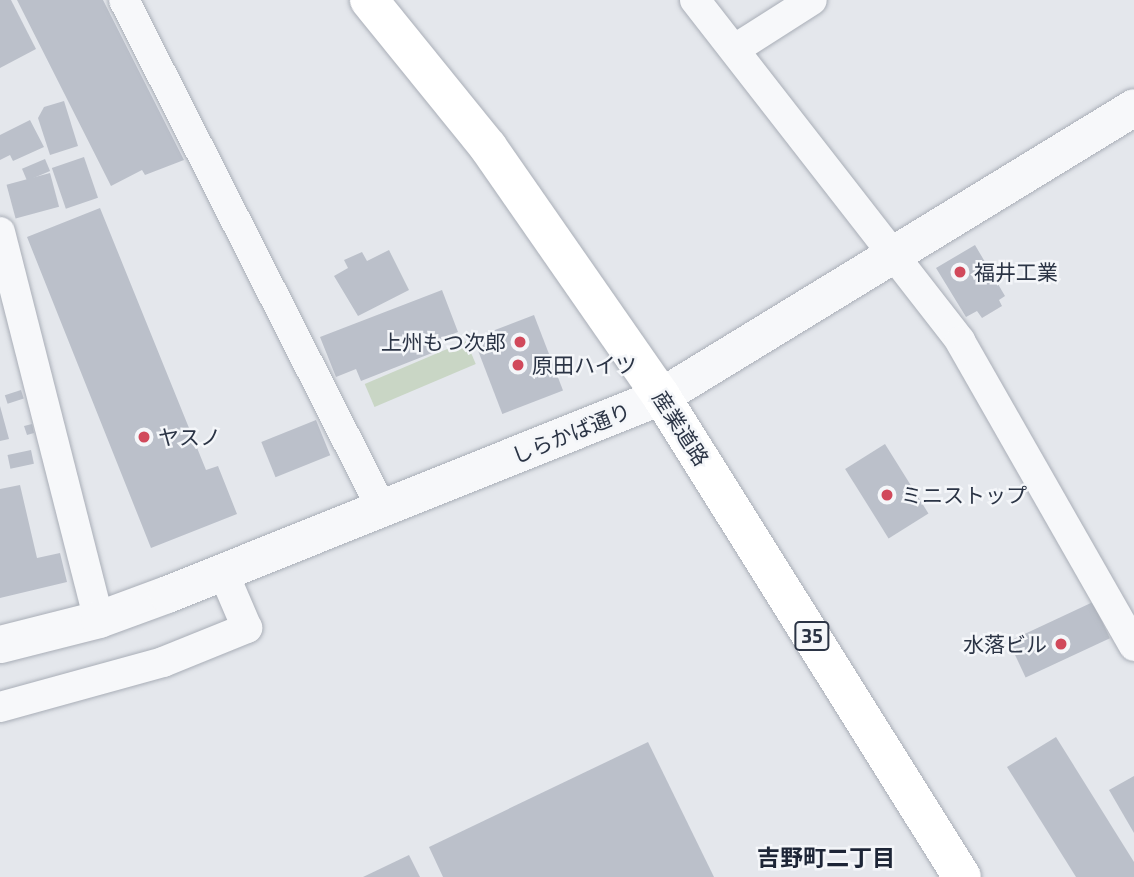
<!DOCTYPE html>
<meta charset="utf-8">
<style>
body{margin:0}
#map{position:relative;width:1134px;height:877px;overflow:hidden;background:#e4e7ec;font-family:"Exo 2","Noto Sans JP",sans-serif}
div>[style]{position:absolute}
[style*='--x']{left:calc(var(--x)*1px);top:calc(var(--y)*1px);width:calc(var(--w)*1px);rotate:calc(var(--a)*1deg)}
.green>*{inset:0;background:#c9d6c5;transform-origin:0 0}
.building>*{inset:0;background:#bbc0ca;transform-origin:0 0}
.roads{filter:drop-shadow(0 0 2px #a9aeb7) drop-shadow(0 0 2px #a9aeb7)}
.minor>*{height:30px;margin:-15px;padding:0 15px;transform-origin:15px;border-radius:15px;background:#f7f8fa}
.tertiary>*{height:37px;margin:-18.5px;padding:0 18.5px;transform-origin:18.5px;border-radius:18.5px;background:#f7f8fa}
.primary>*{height:38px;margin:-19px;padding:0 19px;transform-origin:19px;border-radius:19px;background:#fff}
.dots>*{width:19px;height:19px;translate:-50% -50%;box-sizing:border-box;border:4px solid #f4f6f9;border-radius:50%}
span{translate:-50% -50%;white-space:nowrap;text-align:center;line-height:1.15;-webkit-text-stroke:5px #f4f6f9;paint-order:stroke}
.shield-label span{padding:2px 5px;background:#f4f6f9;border:2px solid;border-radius:5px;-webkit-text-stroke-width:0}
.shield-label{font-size:19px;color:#2b3445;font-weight:700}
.poi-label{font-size:21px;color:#2b3445}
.left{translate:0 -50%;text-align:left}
.right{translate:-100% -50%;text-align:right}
.street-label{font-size:21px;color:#2b3445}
.neighbourhood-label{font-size:23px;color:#1d2536;font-weight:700}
</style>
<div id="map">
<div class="green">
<div style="left:466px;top:341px;width:25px;height:110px;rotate:67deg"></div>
</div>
<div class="building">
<div style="clip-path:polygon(0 0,11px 0,36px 49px,0 68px)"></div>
<div style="clip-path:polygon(17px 0,103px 0,184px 160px,145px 175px,142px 170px,111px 186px)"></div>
<div style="clip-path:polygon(64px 101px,78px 146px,50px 155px,38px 118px,44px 107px)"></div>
<div style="clip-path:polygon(30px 120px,44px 147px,13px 161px,10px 155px,0 160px,0 135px)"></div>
<div style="left:84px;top:157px;width:43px;height:34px;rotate:71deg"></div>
<div style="left:45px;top:159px;width:13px;height:25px;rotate:67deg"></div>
<div style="left:50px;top:173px;width:35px;height:45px;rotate:75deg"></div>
<div style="clip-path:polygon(100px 208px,206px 470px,218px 466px,237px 514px,151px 548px,27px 237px)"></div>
<div style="clip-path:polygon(975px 245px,1005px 296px,999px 300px,1002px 306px,982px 318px,977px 311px,966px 317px,936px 268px)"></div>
<div style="clip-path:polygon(389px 250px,409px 290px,358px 316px,334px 276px,348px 268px,344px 260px,362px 252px,367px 261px)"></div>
<div style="clip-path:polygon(442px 290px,458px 332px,429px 343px,432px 353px,361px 381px,356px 369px,336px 377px,320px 337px)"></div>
<div style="left:534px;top:315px;width:81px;height:65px;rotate:69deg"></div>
<div style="left:21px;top:390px;width:9px;height:17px;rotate:72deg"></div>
<div style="clip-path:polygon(0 406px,9px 439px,0 441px)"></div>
<div style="left:316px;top:420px;width:38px;height:59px;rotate:68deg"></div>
<div style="clip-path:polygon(32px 424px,34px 433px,27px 435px,24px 426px)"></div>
<div style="left:885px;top:444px;width:82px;height:47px;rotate:58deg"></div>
<div style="left:31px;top:450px;width:14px;height:24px;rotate:78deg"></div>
<div style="clip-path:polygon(20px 485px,37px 558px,60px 553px,67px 582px,0 598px,0 489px)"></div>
<div style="left:1093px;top:602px;width:40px;height:93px;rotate:65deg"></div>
<div style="clip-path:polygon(1056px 737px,1134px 862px,1134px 877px,1076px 877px,1007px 767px)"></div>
<div style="clip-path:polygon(648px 742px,714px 877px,443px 877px,429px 847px)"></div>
<div style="clip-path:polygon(1134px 776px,1134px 833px,1109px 790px)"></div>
<div style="clip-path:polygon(409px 855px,420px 877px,363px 877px)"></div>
</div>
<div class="roads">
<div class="minor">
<div style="--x:124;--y:0;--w:571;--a:63.12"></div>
<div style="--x:695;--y:0;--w:432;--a:52.1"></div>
<div style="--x:960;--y:341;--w:351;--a:60.3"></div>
<div style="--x:735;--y:49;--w:91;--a:-32.5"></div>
<div style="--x:0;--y:232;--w:399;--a:75.7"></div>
<div style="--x:0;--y:707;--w:169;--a:-15.4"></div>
<div style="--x:163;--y:662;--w:91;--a:-22"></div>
<div style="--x:247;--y:628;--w:61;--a:-113.2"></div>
</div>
<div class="tertiary">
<div style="--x:0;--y:644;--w:102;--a:-14.2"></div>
<div style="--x:99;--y:619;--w:72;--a:-20.2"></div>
<div style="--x:167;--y:594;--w:532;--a:-21.84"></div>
<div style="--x:661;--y:396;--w:554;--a:-31.42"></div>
</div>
<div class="primary">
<div style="--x:369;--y:0;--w:189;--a:51"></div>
<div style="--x:488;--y:147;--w:303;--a:55.2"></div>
<div style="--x:661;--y:396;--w:567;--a:57.96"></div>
</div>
</div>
<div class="dots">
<div style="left:960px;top:272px;background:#d1495b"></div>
<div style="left:520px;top:342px;background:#d1495b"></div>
<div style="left:518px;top:365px;background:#d1495b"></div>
<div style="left:144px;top:437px;background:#d1495b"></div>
<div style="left:887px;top:495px;background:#d1495b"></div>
<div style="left:1061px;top:644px;background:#d1495b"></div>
</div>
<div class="shield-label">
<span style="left:812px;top:636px">35</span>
</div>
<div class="poi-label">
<span class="left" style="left:974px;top:272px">福井工業</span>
<span class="right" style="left:506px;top:342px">上州もつ次郎</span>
<span class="left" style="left:532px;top:365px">原田ハイツ</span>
<span class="left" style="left:158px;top:437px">ヤスノ</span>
<span class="left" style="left:901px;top:495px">ミニストップ</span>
<span class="right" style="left:1047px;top:644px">水落ビル</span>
</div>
<div class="street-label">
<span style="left:681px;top:428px;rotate:57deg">産業道路</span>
<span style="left:571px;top:433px;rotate:-22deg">しらかば通り</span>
</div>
<div class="neighbourhood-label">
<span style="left:826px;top:857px">吉野町二丁目</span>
</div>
</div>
